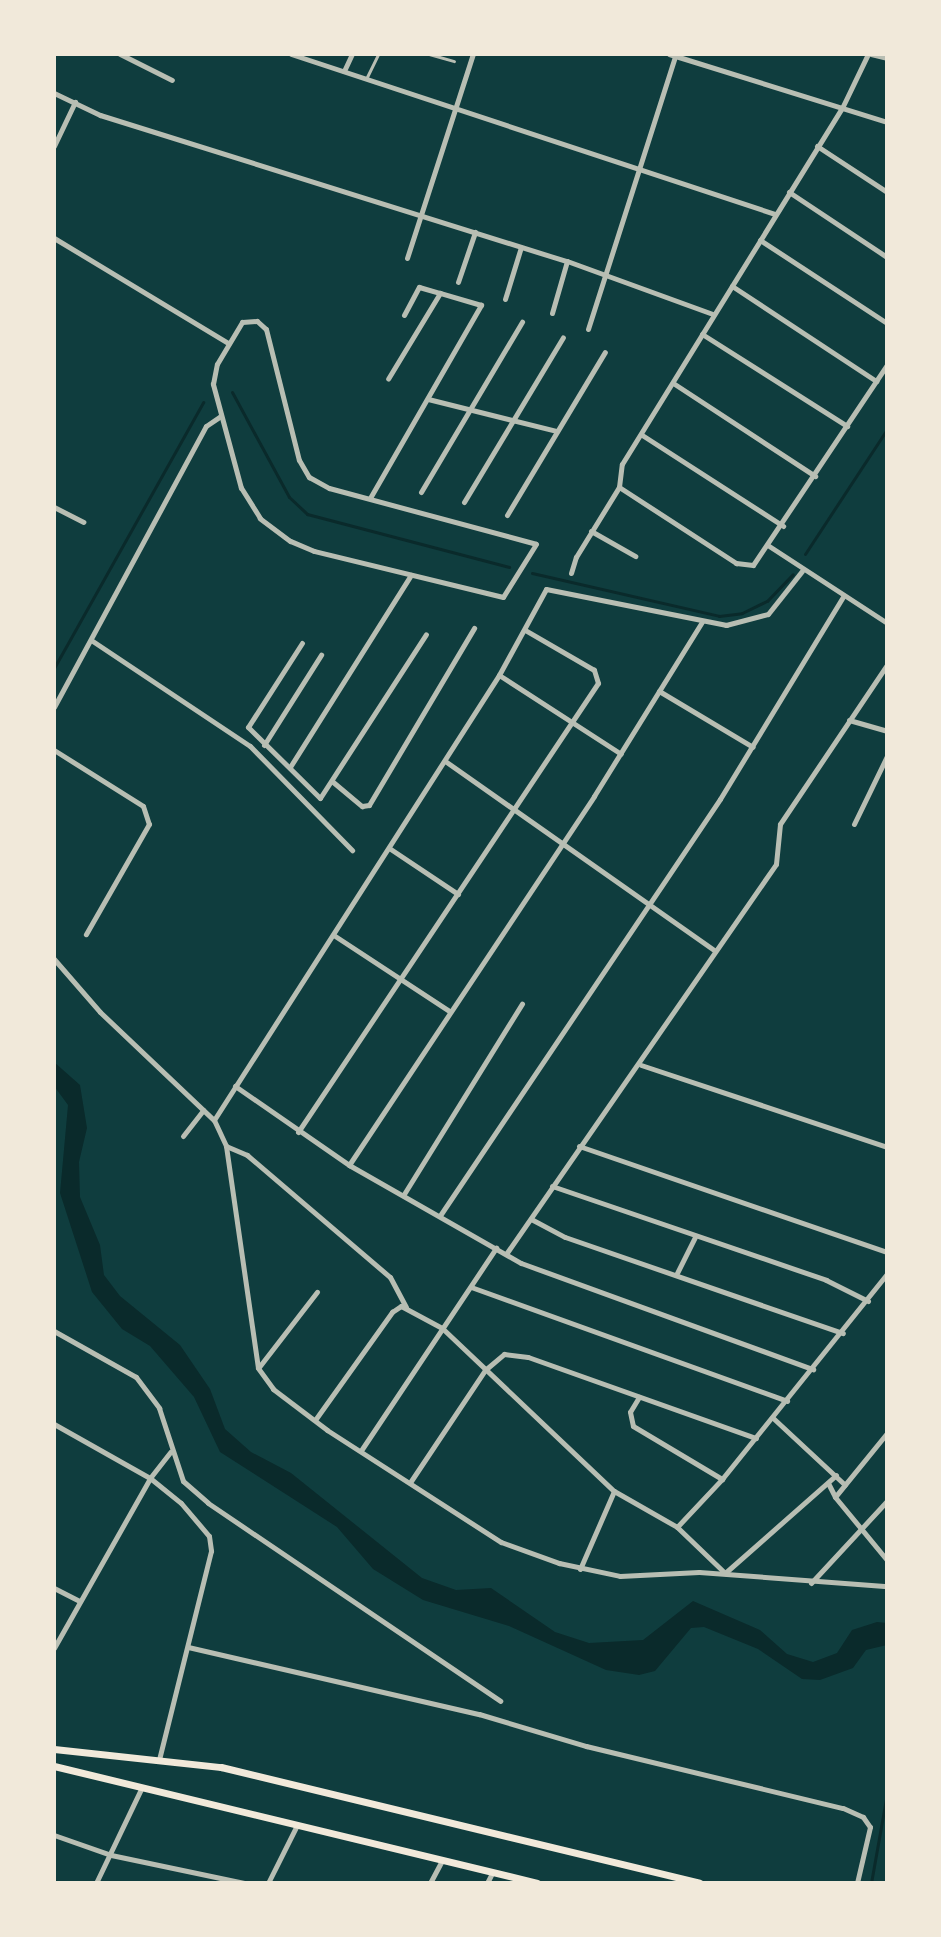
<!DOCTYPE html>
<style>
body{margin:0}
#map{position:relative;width:941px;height:1937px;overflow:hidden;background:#0f3d3e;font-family:"Fira Sans Condensed",sans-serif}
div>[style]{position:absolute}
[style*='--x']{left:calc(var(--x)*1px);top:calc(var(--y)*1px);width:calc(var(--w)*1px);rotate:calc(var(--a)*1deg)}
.water>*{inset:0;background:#0a2a2b}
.stream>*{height:3px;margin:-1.5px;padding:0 1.5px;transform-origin:1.5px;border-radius:1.5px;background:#0a2a2b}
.service>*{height:3px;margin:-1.5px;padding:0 1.5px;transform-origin:1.5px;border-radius:1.5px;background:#b8beb3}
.minor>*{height:5px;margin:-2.5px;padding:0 2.5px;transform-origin:2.5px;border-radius:2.5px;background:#b8beb3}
.secondary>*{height:7px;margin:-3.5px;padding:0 3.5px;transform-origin:3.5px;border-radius:3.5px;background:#f1e9da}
span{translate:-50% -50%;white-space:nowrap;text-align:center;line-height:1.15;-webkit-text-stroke:6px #f1e9da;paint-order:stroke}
.frame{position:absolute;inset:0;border:56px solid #f1e9da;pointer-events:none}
</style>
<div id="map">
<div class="water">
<div style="clip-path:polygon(54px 1062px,80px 1085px,87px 1128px,79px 1162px,80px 1197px,100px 1245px,104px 1275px,120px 1296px,180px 1345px,210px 1389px,225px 1429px,251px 1452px,291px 1473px,422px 1578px,456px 1590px,491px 1588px,555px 1632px,589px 1643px,643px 1640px,693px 1601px,760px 1630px,787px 1654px,813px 1662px,837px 1653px,852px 1630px,877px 1622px,887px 1623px,887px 1645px,866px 1650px,853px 1668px,820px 1680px,802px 1679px,758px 1649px,704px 1627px,691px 1628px,655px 1671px,639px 1675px,606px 1670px,509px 1626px,423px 1600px,373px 1569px,337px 1527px,220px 1452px,194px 1397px,150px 1346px,122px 1329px,92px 1292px,60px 1193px,68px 1105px,54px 1086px)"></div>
</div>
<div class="stream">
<div style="--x:232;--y:392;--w:119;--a:61.5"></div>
<div style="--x:289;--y:497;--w:25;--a:43"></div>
<div style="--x:307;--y:514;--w:209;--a:14.7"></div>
<div style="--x:805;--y:554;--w:149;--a:-56.7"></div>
<div style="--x:532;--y:573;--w:192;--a:12.9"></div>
<div style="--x:719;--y:616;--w:23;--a:-7"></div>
<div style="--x:742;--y:613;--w:28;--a:-26"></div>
<div style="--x:767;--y:601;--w:37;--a:-46"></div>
<div style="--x:54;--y:668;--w:305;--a:-60.7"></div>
<div style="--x:871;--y:1883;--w:91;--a:-79.9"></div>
</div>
<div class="service">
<div style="--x:429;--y:54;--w:26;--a:16"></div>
<div style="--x:366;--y:79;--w:28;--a:-64"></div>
</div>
<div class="minor">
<div style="--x:120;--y:54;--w:58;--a:26.6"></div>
<div style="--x:291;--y:54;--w:510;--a:18.29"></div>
<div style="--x:669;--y:54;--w:228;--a:17.3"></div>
<div style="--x:871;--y:54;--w:16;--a:14"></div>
<div style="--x:344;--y:71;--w:19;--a:-65"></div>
<div style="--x:54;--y:93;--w:51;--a:25.6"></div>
<div style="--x:100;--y:115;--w:489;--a:17.4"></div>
<div style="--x:567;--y:261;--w:155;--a:20"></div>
<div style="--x:54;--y:146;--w:49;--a:-64.5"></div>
<div style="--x:817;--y:146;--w:84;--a:33.3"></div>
<div style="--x:789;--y:192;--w:118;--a:33.6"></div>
<div style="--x:54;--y:238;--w:203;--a:31.1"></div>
<div style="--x:760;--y:240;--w:152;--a:33.2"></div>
<div style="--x:407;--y:258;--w:214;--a:-72.1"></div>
<div style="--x:458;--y:282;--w:53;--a:-71.2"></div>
<div style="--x:732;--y:286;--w:173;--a:33.4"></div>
<div style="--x:505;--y:299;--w:54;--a:-72.9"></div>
<div style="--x:552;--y:313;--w:54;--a:-73.9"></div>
<div style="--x:404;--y:315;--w:32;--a:-62"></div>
<div style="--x:419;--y:287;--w:22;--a:16"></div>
<div style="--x:257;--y:321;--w:12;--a:42"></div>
<div style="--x:266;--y:329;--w:135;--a:75.9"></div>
<div style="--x:299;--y:460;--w:20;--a:60"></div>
<div style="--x:309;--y:477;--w:23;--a:29"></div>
<div style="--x:329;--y:488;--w:214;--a:15.1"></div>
<div style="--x:536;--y:544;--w:62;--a:121.9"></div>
<div style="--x:503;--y:597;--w:195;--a:-166.3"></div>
<div style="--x:314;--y:551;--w:26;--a:-157"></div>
<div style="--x:290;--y:541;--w:38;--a:-143"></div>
<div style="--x:260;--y:518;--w:36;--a:-122"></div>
<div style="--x:241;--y:488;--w:108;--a:-105.1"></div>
<div style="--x:213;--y:384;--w:20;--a:-79"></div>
<div style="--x:217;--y:364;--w:49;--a:-59.2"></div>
<div style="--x:242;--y:322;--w:15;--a:-4"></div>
<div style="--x:588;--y:329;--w:289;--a:-72.3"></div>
<div style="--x:702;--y:334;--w:172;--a:32.4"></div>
<div style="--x:673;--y:383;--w:170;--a:33.2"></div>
<div style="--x:428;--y:399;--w:132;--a:14"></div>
<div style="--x:642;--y:435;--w:168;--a:32.8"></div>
<div style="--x:619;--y:487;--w:23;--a:-83"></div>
<div style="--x:622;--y:464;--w:418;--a:-58.3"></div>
<div style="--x:842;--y:108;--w:60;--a:-64.3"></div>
<div style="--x:619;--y:487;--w:140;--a:33"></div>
<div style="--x:736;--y:563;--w:17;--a:7"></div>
<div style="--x:753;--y:565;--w:241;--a:-56.2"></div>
<div style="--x:421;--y:492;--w:198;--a:-59.3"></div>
<div style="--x:370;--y:498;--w:223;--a:-60.1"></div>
<div style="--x:481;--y:305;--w:43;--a:-163.7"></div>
<div style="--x:440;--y:293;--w:100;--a:121.2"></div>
<div style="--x:464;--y:502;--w:192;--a:-59"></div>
<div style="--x:54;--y:507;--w:33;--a:27"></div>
<div style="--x:507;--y:515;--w:190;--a:-59"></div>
<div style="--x:591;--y:531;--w:51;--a:29.6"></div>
<div style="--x:769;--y:546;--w:141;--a:33.1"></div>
<div style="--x:571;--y:573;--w:17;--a:-73"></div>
<div style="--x:576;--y:557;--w:82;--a:-58.4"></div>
<div style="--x:91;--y:640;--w:191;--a:33.7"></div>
<div style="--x:250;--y:746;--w:146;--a:45.6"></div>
<div style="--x:302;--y:643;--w:100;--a:122.7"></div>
<div style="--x:248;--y:727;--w:101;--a:44.6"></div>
<div style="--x:320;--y:798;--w:195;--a:-57.1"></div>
<div style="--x:499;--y:675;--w:145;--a:32.9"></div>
<div style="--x:659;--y:691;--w:109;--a:30.8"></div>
<div style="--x:54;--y:707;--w:319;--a:-61.6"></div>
<div style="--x:206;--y:426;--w:18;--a:-34"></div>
<div style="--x:849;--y:720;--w:40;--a:16"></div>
<div style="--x:264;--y:745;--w:107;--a:-57.7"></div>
<div style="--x:54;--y:750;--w:105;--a:32.2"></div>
<div style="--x:143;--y:806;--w:19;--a:72"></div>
<div style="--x:149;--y:824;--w:127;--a:119.8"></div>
<div style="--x:445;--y:761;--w:330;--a:35.1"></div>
<div style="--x:290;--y:767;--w:227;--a:-57.8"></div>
<div style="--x:333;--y:782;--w:38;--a:40"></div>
<div style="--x:362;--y:806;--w:7;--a:-8"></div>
<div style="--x:369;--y:805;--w:206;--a:-59.3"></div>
<div style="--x:854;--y:824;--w:76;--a:-64.1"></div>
<div style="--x:389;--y:848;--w:83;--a:33.7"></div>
<div style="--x:335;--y:936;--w:136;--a:33.3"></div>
<div style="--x:54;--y:959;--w:70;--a:49"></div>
<div style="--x:100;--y:1012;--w:157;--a:43.5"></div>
<div style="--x:214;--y:1120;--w:29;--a:65"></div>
<div style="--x:226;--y:1146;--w:224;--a:81.8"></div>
<div style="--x:258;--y:1368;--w:26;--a:54"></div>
<div style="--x:273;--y:1389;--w:68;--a:37.2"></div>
<div style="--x:327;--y:1430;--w:207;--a:32.8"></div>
<div style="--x:501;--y:1542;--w:62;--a:19.9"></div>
<div style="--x:559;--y:1563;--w:62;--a:12"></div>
<div style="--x:620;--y:1576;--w:79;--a:-2.9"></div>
<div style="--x:699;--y:1572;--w:189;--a:4.3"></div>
<div style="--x:641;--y:1065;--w:259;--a:18.4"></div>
<div style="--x:235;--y:1086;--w:139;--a:34.7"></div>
<div style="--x:349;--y:1165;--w:198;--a:29.7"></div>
<div style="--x:521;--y:1263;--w:311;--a:20"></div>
<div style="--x:214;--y:1120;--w:528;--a:-57.36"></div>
<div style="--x:499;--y:675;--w:98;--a:-61.3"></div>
<div style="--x:546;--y:589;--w:184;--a:11.3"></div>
<div style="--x:726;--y:625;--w:43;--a:-14.7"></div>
<div style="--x:768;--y:614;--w:55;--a:-51.7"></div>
<div style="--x:298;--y:1132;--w:540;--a:-56.25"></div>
<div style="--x:598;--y:683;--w:14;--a:-107"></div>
<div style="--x:594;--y:670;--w:80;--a:-149.9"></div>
<div style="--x:183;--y:1136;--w:33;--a:-52"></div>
<div style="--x:226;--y:1146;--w:23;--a:23"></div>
<div style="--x:247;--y:1155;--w:188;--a:40.5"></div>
<div style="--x:390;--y:1277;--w:34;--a:62"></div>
<div style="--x:579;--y:1146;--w:326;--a:19"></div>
<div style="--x:349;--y:1165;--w:443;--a:-56.4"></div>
<div style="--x:594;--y:796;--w:205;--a:-58.2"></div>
<div style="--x:552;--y:1186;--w:290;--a:18.9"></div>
<div style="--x:826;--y:1280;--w:47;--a:26.6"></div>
<div style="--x:404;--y:1194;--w:224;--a:-58.2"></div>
<div style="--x:441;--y:1214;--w:500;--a:-56.09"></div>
<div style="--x:720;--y:799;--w:237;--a:-58.7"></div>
<div style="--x:531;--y:1219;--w:38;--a:28"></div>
<div style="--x:565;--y:1237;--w:294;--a:19.1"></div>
<div style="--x:506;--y:1254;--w:474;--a:-55.3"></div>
<div style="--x:776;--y:864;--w:40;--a:-84.3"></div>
<div style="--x:780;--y:824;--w:192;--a:-56.1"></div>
<div style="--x:676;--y:1275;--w:42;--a:-63.4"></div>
<div style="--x:471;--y:1287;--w:336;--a:19.8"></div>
<div style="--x:54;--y:1331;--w:94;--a:29.3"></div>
<div style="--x:136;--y:1377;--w:39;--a:53"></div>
<div style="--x:159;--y:1408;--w:77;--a:71.8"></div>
<div style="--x:183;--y:1481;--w:33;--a:41"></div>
<div style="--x:208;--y:1503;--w:353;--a:34.1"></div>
<div style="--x:259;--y:1367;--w:95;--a:-52.3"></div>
<div style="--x:639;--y:1397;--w:17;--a:121"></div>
<div style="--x:630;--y:1412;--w:14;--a:78"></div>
<div style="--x:633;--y:1426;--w:104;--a:30.8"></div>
<div style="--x:773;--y:1418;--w:98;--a:42.9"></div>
<div style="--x:315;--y:1420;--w:133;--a:-54.5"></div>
<div style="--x:392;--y:1312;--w:11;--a:-34"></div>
<div style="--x:401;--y:1306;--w:47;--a:28.2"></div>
<div style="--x:442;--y:1328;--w:237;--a:43.5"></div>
<div style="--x:614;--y:1491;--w:73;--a:29.7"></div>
<div style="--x:677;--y:1527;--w:66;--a:43.8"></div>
<div style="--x:725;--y:1573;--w:148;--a:-41.4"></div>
<div style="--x:54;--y:1424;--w:110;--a:29.4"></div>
<div style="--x:150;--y:1478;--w:40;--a:39"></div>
<div style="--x:181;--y:1503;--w:43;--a:49.7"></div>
<div style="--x:209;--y:1536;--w:15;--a:82"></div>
<div style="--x:211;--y:1551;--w:215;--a:104"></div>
<div style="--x:887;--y:1433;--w:82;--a:129.1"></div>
<div style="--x:835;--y:1497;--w:82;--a:50.5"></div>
<div style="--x:362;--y:1449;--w:242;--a:-56.3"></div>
<div style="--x:411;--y:1481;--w:133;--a:-56.3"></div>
<div style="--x:485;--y:1370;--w:25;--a:-40"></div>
<div style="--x:504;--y:1354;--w:24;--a:7"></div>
<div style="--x:528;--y:1357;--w:242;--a:19.6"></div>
<div style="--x:828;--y:1483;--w:16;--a:63"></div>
<div style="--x:677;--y:1527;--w:66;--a:-46.8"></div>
<div style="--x:722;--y:1479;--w:263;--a:-51.2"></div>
<div style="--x:580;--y:1569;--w:85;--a:-66.4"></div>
<div style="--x:811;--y:1583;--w:112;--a:-47.2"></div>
<div style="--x:54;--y:1588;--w:28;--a:27"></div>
<div style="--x:188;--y:1647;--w:299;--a:13"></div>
<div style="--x:479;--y:1714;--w:112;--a:16.7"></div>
<div style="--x:586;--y:1746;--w:264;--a:13.6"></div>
<div style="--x:843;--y:1808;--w:22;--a:24"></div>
<div style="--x:863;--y:1817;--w:12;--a:55"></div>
<div style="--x:870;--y:1827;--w:57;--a:103.1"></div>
<div style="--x:54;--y:1648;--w:195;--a:-60.5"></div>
<div style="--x:150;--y:1478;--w:33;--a:-52"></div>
<div style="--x:54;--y:1835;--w:60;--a:19.3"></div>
<div style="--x:111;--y:1855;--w:136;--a:11.9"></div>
<div style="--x:96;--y:1883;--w:106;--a:-64.4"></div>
<div style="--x:268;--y:1883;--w:65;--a:-63.4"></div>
<div style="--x:430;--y:1883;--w:26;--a:-62"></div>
<div style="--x:487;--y:1883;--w:11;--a:-63"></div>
</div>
<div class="secondary">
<div style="--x:54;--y:1749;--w:168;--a:6.2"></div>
<div style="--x:221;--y:1767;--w:492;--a:13.6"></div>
<div style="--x:54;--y:1766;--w:497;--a:13.6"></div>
</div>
<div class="frame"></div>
</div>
